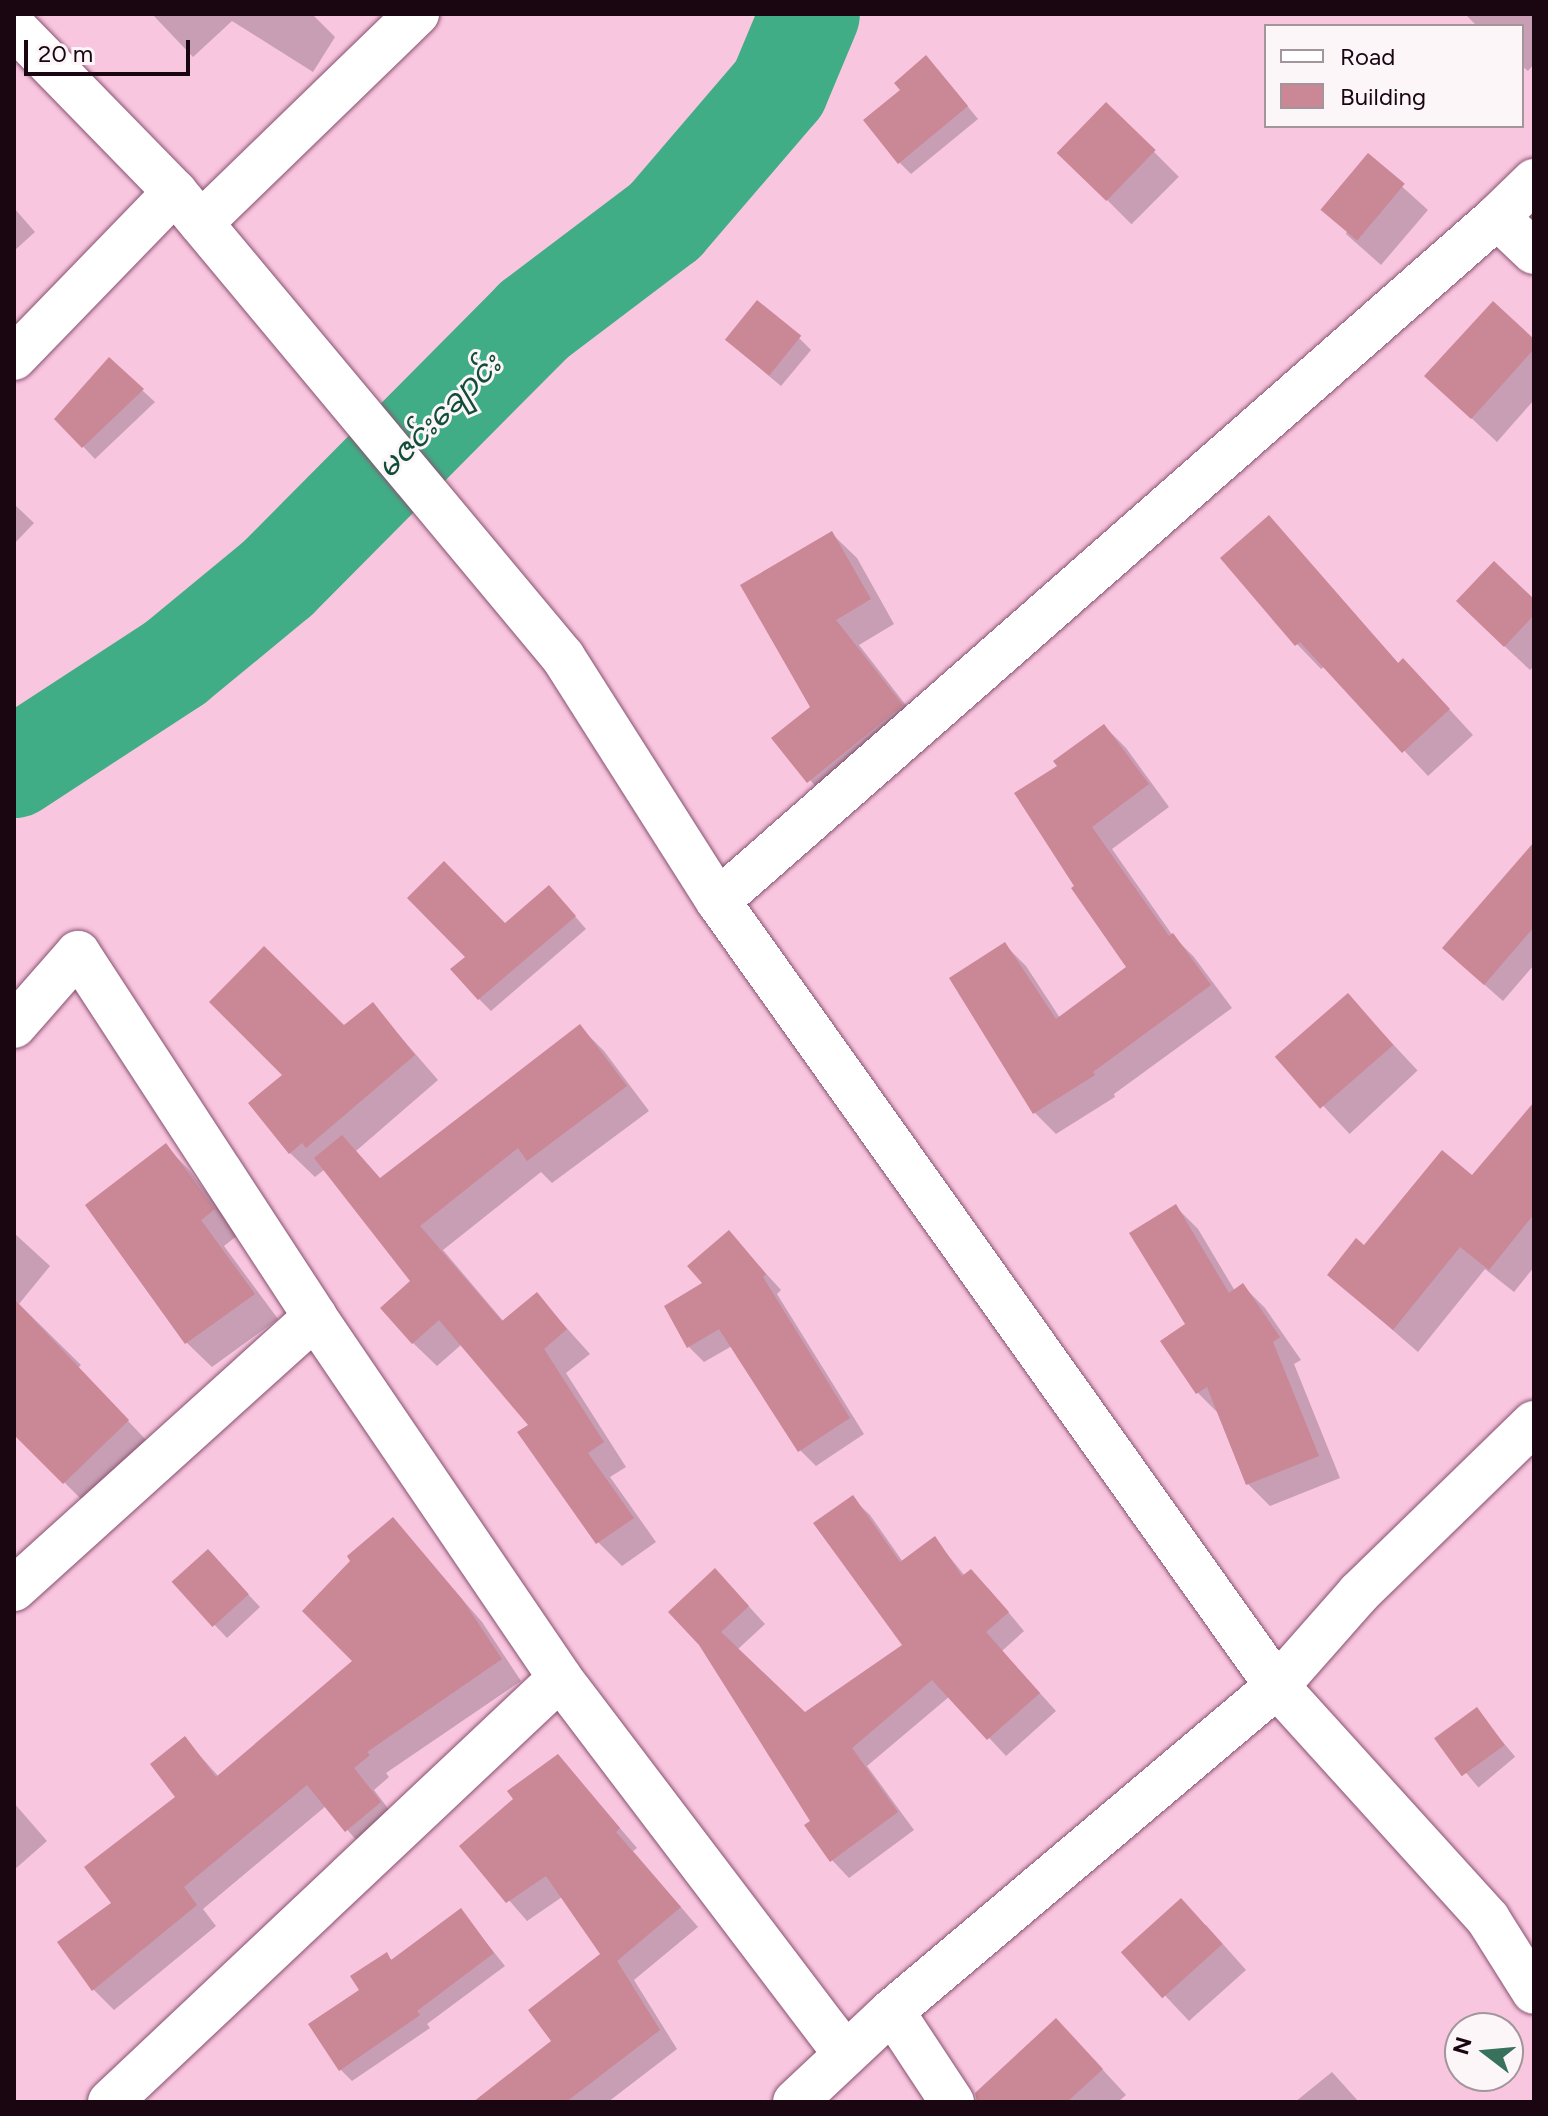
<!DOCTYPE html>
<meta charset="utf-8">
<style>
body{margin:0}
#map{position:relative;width:1548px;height:2116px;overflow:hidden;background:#f9c6e0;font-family:Figtree,"Noto Sans Myanmar",sans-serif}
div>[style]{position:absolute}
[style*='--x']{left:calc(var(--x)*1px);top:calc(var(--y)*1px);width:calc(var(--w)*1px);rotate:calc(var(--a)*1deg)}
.shadow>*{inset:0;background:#0003;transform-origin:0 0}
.river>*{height:100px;margin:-50px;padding:0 50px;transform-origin:50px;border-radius:50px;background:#41ad86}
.building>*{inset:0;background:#ca8795;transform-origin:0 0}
.roads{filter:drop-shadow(0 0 2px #87516f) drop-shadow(0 0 2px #87516f)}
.street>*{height:44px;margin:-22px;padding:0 22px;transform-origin:22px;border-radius:22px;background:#fff}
.secondary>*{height:44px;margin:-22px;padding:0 22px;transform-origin:22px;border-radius:22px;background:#fff}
span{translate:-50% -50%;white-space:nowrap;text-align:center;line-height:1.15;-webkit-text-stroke:6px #fcf6f9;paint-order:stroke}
.water-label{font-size:30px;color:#114d39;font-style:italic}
.frame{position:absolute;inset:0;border:16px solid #1a0611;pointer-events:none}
.legend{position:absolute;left:1264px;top:24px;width:260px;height:104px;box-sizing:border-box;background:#fcf6f9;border:2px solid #a2969c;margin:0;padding:10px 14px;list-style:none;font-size:24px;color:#1a0611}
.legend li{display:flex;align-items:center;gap:16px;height:40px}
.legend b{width:40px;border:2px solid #a2969c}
.north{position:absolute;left:1444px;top:2012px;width:80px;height:80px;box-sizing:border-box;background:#fcf6f9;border:2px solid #a2969c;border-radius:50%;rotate:286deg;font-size:22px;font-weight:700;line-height:32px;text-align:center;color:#1a0611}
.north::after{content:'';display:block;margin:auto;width:28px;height:36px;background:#38725c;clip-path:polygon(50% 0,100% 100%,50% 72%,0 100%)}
.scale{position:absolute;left:24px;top:40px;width:166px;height:36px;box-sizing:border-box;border:4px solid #1a0611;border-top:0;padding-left:10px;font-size:24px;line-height:28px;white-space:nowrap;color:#1a0611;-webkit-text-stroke:6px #fcf6f9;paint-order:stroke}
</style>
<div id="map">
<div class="shadow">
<div style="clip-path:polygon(152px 14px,312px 14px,335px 37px,313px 72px,232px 21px,193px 57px)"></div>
<div style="clip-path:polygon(1465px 14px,1534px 14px,1534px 64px,1528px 71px,1522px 66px,1522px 26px,1477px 26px)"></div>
<div style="clip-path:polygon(938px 70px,978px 119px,911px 174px,899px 162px)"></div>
<div style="left:1106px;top:104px;width:103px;height:67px;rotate:45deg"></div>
<div style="clip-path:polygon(1368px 156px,1428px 210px,1381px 265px,1346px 234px)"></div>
<div style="clip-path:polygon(14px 208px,35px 232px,14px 251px)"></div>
<div style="clip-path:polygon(799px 338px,811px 350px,781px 386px,739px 351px)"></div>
<div style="clip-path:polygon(1534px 342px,1534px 400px,1497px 442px,1452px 400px)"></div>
<div style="clip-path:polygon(109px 360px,155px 402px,95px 459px,57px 419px)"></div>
<div style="clip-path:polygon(14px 504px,34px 523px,14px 544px)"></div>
<div style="clip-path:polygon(1269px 517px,1399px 664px,1427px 685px,1473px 735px,1428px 776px,1325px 666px,1321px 669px,1297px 644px,1222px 558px)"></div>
<div style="clip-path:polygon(832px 534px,857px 558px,894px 624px,859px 645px,926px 731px,833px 806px,774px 739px,813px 707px)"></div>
<div style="clip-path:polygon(1534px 602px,1534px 666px,1530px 670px,1483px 626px)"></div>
<div style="clip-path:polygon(1104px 726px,1126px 748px,1169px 807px,1112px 849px,1173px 936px,1194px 957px,1232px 1008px,1114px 1094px,1115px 1097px,1056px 1134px,1034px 1112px,1004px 944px,1026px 966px,1060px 1018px,1129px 968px,1076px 887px,1060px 766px)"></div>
<div style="clip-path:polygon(1534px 851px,1534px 965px,1503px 1001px,1462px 965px)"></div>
<div style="clip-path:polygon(561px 900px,586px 929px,491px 1011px,479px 999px,505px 925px)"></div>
<div style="left:1348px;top:996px;width:102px;height:93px;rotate:47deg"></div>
<div style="clip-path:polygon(373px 1005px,438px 1080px,356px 1151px,381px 1180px,580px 1027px,604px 1051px,649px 1111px,552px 1183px,541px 1172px,443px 1250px,504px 1322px,537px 1295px,590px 1354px,566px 1373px,626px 1467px,610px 1477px,656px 1542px,622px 1566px,598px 1542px,531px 1425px,462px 1344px,437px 1366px,413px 1343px,413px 1281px,325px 1169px,315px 1177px,290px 1153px,344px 1028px)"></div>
<div style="clip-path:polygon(1534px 1105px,1534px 1267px,1514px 1292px,1485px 1269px,1418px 1352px,1329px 1275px,1364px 1248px,1472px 1178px)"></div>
<div style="clip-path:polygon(166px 1146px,190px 1171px,238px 1235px,224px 1246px,278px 1319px,212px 1367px,187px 1343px,88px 1205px)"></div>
<div style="clip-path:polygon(1176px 1207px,1198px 1229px,1235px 1291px,1243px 1286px,1265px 1308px,1301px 1360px,1294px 1364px,1340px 1478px,1270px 1506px,1248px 1484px,1221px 1416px,1198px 1393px,1163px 1341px,1187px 1324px)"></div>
<div style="clip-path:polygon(14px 1233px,50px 1266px,19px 1304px,81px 1365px,78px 1368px,147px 1441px,85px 1503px,29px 1447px,14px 1422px)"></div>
<div style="clip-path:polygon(729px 1233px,781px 1290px,777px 1294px,864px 1434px,816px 1466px,800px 1450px,732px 1346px,704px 1362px,689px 1347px,705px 1284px)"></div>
<div style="clip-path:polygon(852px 1498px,870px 1515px,903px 1562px,935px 1539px,965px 1576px,988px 1588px,1024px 1631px,1002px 1651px,1056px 1711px,1006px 1756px,950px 1696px,867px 1766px,914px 1830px,849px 1878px,832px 1860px,812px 1821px,701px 1644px,732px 1588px,765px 1624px,737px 1650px,805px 1715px,905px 1646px)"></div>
<div style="clip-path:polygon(393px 1520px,482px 1622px,521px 1681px,386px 1773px,389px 1777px,374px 1790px,400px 1824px,367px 1852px,326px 1806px,203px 1909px,216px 1926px,114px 2010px,93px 1989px,114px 1903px,178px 1798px,185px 1739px,219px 1777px,355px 1661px)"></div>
<div style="clip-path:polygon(220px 1564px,260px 1607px,227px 1638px,174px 1582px)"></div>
<div style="left:1476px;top:1710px;width:61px;height:48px;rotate:50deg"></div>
<div style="clip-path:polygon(558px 1756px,637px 1848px,633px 1851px,698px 1927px,634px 1980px,677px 2049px,608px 2102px,477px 2102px,554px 2041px,603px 1955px,562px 1897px,527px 1921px,462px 1846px,516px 1799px)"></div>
<div style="clip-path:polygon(14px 1803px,47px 1841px,14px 1870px)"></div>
<div style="clip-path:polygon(460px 1910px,505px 1966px,427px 2024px,430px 2028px,352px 2081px,340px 2069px,386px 1955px,393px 1961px)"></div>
<div style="clip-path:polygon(1206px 1925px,1246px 1970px,1189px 2021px,1125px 1953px)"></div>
<div style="clip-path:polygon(1080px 2045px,1126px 2095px,1118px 2102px,1010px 2102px)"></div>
<div style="clip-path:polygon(1332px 2072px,1359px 2102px,1295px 2102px)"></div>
</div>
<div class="river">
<div style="--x:14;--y:768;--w:192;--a:-33.1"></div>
<div style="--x:175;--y:663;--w:134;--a:-39.5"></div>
<div style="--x:278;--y:578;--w:363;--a:-45.2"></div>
<div style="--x:534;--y:320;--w:164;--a:-37.1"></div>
<div style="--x:665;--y:221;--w:175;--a:-49.4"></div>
<div style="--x:779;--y:88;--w:80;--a:-67.3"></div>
</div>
<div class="building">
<div style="clip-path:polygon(926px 55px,968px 106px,898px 164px,863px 120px,900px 90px,894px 83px)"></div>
<div style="left:1106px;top:102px;width:69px;height:71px;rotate:44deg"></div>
<div style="left:1368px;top:153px;width:48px;height:74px;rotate:40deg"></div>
<div style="left:757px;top:300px;width:57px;height:51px;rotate:39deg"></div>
<div style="clip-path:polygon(1493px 301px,1534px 339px,1534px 349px,1471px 419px,1424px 376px)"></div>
<div style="clip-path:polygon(109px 357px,144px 389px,82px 448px,54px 419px)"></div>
<div style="clip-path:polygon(1269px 515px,1398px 663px,1403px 658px,1450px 709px,1402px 753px,1300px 642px,1295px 646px,1220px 558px)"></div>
<div style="clip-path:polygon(832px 531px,871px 599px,836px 620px,903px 705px,807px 783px,771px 738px,810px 707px,740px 585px)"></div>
<div style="clip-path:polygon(1494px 561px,1534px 599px,1534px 615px,1504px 647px,1456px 601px)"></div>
<div style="clip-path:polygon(1104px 724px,1149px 784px,1092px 827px,1169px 936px,1173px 933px,1211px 985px,1093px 1072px,1095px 1075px,1033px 1114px,949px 978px,1005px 942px,1056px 1019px,1126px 967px,1071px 888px,1074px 886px,1014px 793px,1057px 766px,1053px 761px)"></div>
<div style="clip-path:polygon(1534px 842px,1534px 927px,1484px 985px,1442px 948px)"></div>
<div style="clip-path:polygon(444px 861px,505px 923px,549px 885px,576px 916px,478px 1000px,450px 969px,465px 957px,407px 898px)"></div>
<div style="clip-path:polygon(264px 946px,344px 1025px,373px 1002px,415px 1055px,306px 1148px,302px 1143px,289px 1154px,248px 1103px,282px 1075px,209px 1002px)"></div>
<div style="left:1348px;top:993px;width:69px;height:97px;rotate:49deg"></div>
<div style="clip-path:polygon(580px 1024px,627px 1086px,527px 1161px,518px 1148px,420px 1226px,502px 1321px,537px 1292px,567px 1329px,544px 1349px,604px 1442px,588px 1453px,634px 1518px,596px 1544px,517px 1432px,528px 1425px,439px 1320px,412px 1344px,380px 1308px,410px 1281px,314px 1158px,342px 1135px,380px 1178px)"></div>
<div style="clip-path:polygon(1534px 1102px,1534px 1214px,1489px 1270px,1460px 1247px,1393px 1330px,1327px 1275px,1356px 1238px,1364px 1245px,1442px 1150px,1472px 1175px)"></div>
<div style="clip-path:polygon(166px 1143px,215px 1209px,201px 1220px,255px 1294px,185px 1344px,85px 1205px)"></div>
<div style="clip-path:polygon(1176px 1204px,1229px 1293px,1243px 1283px,1280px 1337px,1273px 1342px,1319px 1456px,1246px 1485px,1207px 1387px,1196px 1394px,1160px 1341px,1185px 1324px,1129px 1233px)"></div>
<div style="clip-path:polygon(729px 1230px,766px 1274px,763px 1277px,850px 1418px,798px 1452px,719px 1329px,687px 1348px,664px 1306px,702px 1283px,687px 1266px)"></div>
<div style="clip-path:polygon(14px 1299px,129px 1420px,63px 1484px,14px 1435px)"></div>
<div style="clip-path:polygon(853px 1495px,900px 1562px,935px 1536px,962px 1576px,971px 1569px,1009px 1612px,986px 1632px,1040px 1693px,987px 1740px,932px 1680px,852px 1748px,898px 1812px,830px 1862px,804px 1825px,810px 1821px,699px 1645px,668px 1612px,715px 1568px,749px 1606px,721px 1632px,805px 1712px,902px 1645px,813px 1523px)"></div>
<div style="clip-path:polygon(393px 1517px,462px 1599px,502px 1659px,367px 1752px,370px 1755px,354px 1768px,381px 1802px,345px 1832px,307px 1785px,184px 1887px,197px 1905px,92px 1991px,57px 1942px,111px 1903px,84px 1867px,175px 1797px,150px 1764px,185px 1736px,216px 1777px,352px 1661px,302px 1611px,350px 1561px,347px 1556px)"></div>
<div style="left:208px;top:1549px;width:61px;height:49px;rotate:48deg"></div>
<div style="left:1477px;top:1707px;width:47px;height:53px;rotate:54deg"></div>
<div style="clip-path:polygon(558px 1754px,620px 1828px,616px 1832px,681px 1907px,617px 1961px,660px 2030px,566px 2102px,473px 2102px,551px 2041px,528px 2010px,600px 1954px,546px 1876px,506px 1903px,459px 1846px,513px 1799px,507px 1791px)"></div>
<div style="left:1181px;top:1898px;width:62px;height:81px;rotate:48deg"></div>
<div style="clip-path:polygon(461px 1908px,494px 1953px,417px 2011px,420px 2015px,339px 2071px,308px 2024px,359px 1990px,350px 1976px,387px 1952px,391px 1960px)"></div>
<div style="clip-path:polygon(1056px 2018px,1103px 2069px,1067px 2102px,977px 2102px,975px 2093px)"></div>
</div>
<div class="roads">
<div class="street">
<div style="--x:14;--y:27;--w:231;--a:45.7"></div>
<div style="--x:175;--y:192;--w:606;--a:50.16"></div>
<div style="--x:563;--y:657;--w:289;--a:57.6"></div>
<div style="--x:718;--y:901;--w:964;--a:54.55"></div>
<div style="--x:1277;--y:1686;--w:314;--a:47.8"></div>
<div style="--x:1488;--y:1919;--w:86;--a:57.8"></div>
<div style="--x:1497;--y:217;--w:51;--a:43.4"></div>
<div style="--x:201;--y:223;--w:301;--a:-44.1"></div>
<div style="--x:14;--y:358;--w:231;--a:-45.9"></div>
<div style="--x:718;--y:901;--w:1037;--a:-41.28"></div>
<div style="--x:1497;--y:217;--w:52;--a:-44.2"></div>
<div style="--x:14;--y:1026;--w:97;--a:-48.8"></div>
<div style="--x:78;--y:953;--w:434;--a:56.9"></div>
<div style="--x:14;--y:1589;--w:406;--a:-42.1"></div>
<div style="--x:315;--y:1317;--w:436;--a:55.8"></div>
<div style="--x:560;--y:1678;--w:471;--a:52.8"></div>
<div style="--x:892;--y:2011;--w:109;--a:56.6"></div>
<div style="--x:110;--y:2102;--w:618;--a:-43.3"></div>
</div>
<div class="secondary">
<div style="--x:795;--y:2102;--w:133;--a:-43.2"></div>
<div style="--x:892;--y:2011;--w:504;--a:-40.17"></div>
<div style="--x:1277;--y:1686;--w:124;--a:-48.6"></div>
<div style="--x:1359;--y:1593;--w:244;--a:-44.2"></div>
</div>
</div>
<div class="water-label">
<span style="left:439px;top:416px;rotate:-45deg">မဇင်းချောင်း</span>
</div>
<div class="frame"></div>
<ul class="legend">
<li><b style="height:10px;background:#fff"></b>Road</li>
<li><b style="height:22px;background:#ca8795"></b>Building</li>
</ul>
<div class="north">N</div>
<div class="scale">20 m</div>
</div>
